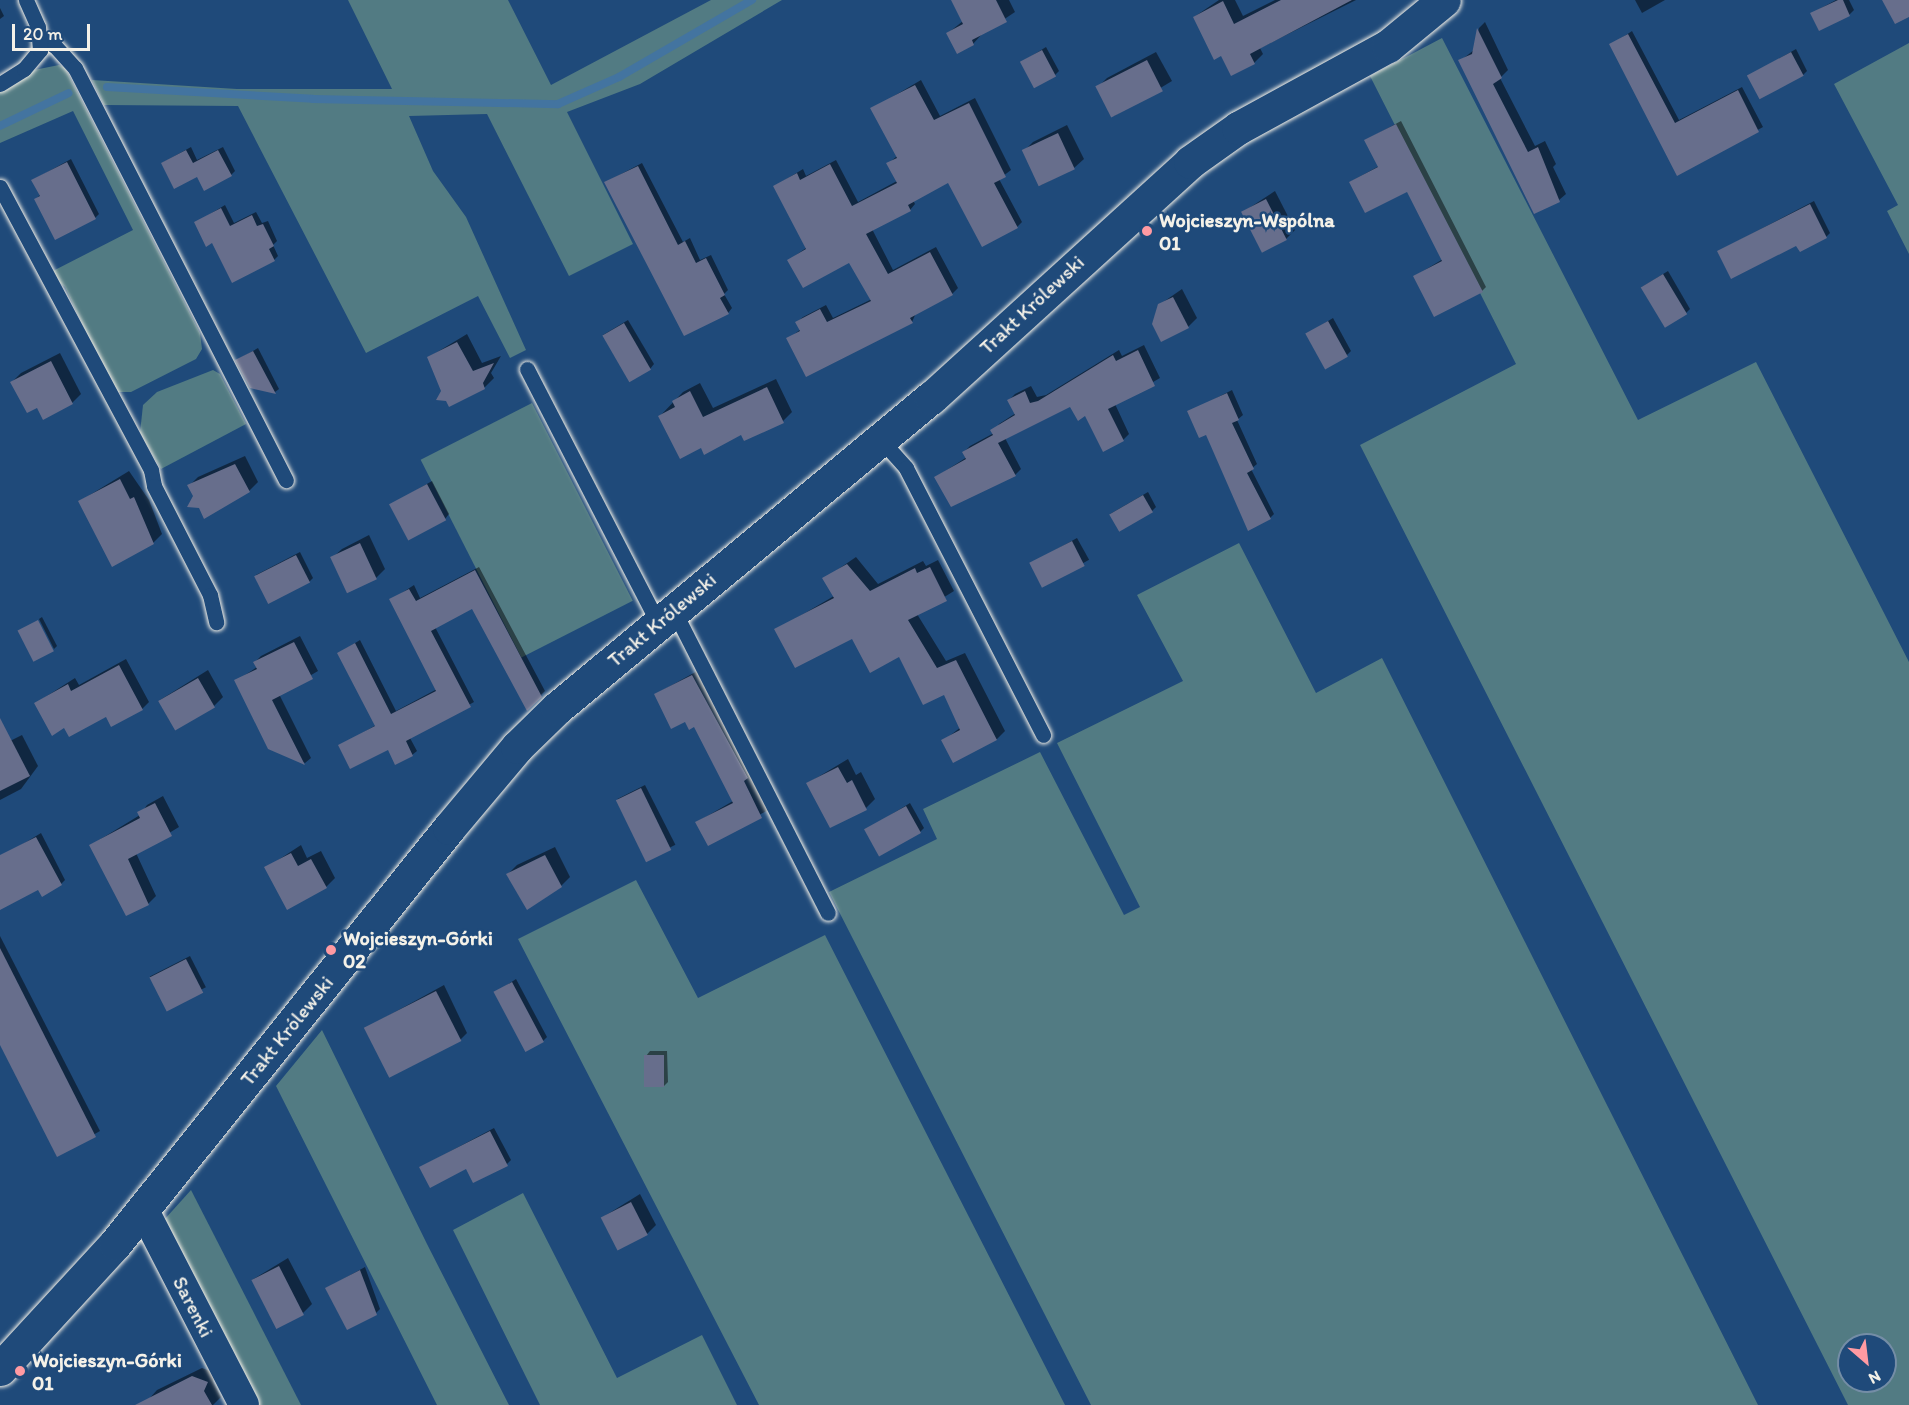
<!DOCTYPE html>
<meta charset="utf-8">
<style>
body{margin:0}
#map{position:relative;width:1909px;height:1405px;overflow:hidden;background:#1f4a7a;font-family:Itim,sans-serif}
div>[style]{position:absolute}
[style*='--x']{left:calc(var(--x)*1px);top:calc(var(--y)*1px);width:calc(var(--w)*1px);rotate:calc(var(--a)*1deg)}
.green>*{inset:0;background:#527b83;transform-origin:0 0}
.shadow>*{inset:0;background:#0007;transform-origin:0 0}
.stream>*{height:8px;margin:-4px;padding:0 4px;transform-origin:4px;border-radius:4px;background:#4374a0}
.building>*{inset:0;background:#676e8c;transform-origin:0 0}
.roads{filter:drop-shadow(0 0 2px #f4f1e8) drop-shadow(0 0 2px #f4f1e8)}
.lane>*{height:15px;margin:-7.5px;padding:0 7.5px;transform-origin:7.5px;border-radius:7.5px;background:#1f4a7a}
.street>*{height:30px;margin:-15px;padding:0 15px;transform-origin:15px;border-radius:15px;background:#1f4a7a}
.secondary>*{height:33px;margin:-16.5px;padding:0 16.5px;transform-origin:16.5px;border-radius:16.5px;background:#1f4a7a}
.dots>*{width:16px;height:16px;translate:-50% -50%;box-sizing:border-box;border:3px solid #1f4a7a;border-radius:50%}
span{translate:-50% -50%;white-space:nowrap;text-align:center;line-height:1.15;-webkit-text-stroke:5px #1f4a7a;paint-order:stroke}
.poi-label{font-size:20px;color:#f4f1e8;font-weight:700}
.left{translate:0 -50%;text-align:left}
.street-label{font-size:20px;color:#f4f1e8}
.north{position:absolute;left:1837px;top:1333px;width:60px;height:60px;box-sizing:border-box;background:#1f4a7a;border:2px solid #748da6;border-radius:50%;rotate:152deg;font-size:16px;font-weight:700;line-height:24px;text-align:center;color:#f4f1e8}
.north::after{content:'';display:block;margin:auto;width:21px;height:27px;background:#ff9aa2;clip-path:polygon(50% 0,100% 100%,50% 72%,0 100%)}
.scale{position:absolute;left:12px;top:24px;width:78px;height:27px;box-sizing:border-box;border:3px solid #f4f1e8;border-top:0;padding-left:8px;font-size:18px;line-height:21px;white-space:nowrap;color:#f4f1e8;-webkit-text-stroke:4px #1f4a7a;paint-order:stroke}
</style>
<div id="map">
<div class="green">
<div style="clip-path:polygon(348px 0,508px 0,551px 85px,711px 0,782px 0,640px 84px,567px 112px,633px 244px,569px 276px,487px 114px,409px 116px,433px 171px,466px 217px,526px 350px,510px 358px,478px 296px,366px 353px,238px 106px,104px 105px,92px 80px,237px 89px,392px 89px)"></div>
<div style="clip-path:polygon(evenodd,1442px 38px,1638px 420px,1756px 362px,1909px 662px,1909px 1405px,1848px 1405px,1360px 445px,1516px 364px,1370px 76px,1442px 38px,1849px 1345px,1885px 1345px,1885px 1381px,1849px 1381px,1849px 1345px)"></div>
<div style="clip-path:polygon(1909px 43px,1909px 254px,1887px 211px,1898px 205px,1834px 84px)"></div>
<div style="clip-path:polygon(59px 65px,65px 68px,200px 333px,202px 349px,196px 359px,131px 392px,118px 392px,111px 385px,65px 287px,49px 273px,133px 230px,73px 111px,0 143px,0 92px,34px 70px)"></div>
<div style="clip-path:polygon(213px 370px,220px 374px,246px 424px,161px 469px,140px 433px,143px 405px,157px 392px)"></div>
<div style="left:532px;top:403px;width:222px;height:125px;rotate:63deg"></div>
<div style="clip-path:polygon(1239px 543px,1316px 693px,1382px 658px,1758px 1405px,1091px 1405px,829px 892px,937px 839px,923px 809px,1040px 752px,1124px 915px,1140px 907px,1057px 743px,1183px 681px,1137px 595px)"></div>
<div style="clip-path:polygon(636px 880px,698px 998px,825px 935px,1065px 1405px,759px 1405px,518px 939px)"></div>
<div style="clip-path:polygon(322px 1030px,427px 1244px,509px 1405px,437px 1405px,276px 1086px)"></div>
<div style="clip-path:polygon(191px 1190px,301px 1405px,230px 1405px,146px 1240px)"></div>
<div style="clip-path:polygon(523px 1193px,617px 1378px,702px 1335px,737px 1405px,540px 1405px,453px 1230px)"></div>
</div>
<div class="shadow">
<div style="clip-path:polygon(960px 0,1009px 0,1015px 12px,982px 34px,973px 44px,948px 33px,963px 21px)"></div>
<div style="clip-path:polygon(1219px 0,1235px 0,1243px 16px,1275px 0,1356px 0,1260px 48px,1263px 54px,1254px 63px,1222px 54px,1194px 17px)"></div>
<div style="clip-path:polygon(1635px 0,1665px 0,1642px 13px)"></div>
<div style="clip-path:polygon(1836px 0,1849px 0,1854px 10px,1849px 15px,1812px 13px)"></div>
<div style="clip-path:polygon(0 8px,4px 16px,0 19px)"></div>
<div style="clip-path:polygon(1485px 22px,1508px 70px,1500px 78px,1535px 146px,1545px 141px,1556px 164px,1553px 167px,1566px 194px,1559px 200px,1460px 61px,1474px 50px,1479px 28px)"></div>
<div style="clip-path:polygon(1632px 31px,1679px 120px,1742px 87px,1763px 127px,1678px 174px,1611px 45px)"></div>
<div style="clip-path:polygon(1046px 47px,1059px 71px,1055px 75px,1022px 62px)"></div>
<div style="clip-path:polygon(1796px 49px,1807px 71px,1803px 75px,1749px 76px)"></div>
<div style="clip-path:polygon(1156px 52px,1172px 81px,1114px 116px,1098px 87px,1107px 78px)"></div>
<div style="clip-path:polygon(921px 80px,940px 116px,975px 98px,1011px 170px,999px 179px,1022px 222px,1017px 227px,949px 181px,913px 200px,915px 204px,910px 210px,872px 229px,893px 270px,936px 247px,958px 288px,952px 294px,916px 313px,912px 322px,788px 339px,801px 329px,797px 322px,803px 317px,826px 305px,833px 318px,872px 299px,850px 261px,789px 260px,806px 248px,775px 186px,803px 169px,806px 176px,836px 160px,858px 202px,897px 181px,888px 164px,897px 156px,872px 109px)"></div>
<div style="clip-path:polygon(1401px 121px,1486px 287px,1482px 291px,1415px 276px,1443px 259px,1408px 190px,1350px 182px,1379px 166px,1366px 140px)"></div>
<div style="clip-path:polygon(1067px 125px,1084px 159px,1074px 168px,1041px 185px,1024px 151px,1033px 142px)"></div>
<div style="clip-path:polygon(191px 147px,197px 160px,223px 147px,235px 171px,231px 175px,198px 175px,162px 163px)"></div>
<div style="clip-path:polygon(71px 159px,99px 214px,95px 218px,36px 199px,40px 195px,33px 180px)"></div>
<div style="clip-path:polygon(642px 163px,683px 242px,690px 238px,700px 260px,711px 255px,728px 290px,724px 294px,732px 308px,728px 313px,606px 182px)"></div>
<div style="clip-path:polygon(1275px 191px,1295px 230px,1286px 239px,1243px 212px)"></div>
<div style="clip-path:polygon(1814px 201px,1830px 233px,1826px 237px,1719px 251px)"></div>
<div style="clip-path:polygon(225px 205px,234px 223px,256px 212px,262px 223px,268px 221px,277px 241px,273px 245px,278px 256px,274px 260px,213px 241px,195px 223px)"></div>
<div style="clip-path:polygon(1668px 271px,1690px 309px,1686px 313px,1642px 287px)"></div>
<div style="clip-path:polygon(1182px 289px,1197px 318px,1188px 327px,1159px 305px)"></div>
<div style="clip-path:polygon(1333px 318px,1351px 351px,1347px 355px,1307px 334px)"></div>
<div style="clip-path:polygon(628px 320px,654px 364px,650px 369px,603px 335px)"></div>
<div style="clip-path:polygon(467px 334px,482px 363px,501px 356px,491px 373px,494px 378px,485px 387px,450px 405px,429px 357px)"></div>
<div style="clip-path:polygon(1144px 345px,1160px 378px,1115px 404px,1129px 434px,1123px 440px,1071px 405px,1005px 438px,1021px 469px,1015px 475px,936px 477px,967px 457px,964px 452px,970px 446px,994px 433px,999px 424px,1016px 413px,1009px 400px,1015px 394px,1031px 386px,1037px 397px,1046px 395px,1119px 350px,1122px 356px)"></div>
<div style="clip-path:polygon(258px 348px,279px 389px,275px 392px,251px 386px,237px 360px)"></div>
<div style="clip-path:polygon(60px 353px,81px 394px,72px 403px,37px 406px,12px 382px,21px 373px)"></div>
<div style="clip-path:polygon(776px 379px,792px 412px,783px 421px,702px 446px,660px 416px,683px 392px,700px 383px,713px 408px)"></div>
<div style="clip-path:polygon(1232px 390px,1243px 415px,1237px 420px,1257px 464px,1251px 469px,1274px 514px,1270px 518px,1189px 412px)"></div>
<div style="clip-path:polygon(245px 456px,258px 482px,249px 491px,194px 496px,189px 486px,198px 477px)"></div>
<div style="clip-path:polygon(129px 471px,149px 500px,162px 534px,153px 543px,80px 501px)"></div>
<div style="clip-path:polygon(432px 481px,449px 514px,445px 519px,391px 505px)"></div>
<div style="clip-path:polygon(1148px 492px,1156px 507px,1152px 511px,1110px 514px)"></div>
<div style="clip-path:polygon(369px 535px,385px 569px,376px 578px,332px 558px,342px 549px)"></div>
<div style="left:1077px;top:538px;width:25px;height:52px;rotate:61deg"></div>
<div style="clip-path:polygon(300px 552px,313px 578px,309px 582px,256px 575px)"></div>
<div style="clip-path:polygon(856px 557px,878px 584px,923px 561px,926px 566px,938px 560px,954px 591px,917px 614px,946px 661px,965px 653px,1005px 731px,997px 739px,953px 761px,943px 741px,961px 727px,945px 693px,900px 655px,853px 637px,776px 630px,834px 596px,824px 579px)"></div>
<div style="clip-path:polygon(479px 567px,545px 691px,528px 708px,473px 607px,435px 627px,474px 702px,410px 738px,417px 751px,412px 755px,388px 748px,340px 746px,376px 725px,339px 653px,360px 640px,396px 711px,437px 689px,391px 600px,414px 585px,420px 598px)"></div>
<div style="clip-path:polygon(42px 617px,57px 646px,54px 649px,39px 619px)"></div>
<div style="clip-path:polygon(300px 636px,318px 671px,279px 694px,311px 758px,305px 763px,269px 747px,236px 681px,257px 667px,255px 662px,261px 656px)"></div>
<div style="clip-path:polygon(126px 659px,149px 702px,142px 709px,65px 726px,36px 703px,75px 678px,79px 685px)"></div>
<div style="clip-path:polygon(208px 670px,223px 697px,214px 706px,160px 700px)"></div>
<div style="clip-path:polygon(699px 670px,768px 810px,708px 844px,697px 822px,733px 801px,694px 725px,656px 694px)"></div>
<div style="clip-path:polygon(22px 735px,38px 766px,21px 789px,0 800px,0 746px)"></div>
<div style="clip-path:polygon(848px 759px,856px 775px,861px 772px,875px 799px,866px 808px,808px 783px)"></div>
<div style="left:645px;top:785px;width:67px;height:31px;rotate:63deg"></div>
<div style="clip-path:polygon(163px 796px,179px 827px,136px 853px,156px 896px,148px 904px,91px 845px,140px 815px,147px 805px)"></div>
<div style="clip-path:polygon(910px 803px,924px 828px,920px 832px,866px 830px)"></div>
<div style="clip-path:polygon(41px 833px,65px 880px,61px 884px,18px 847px)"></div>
<div style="clip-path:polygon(301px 845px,307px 858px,321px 851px,335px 878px,326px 887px,266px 868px)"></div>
<div style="clip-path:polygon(555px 847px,570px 877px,561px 886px,508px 874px,517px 865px)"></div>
<div style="clip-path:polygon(0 936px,100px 1131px,58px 1155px,0 1042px)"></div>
<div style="left:190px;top:956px;width:35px;height:45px;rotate:63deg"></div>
<div style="clip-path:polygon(516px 979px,547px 1037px,543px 1041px,496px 992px)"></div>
<div style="clip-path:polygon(444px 985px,467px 1033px,460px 1040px,366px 1028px)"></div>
<div style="clip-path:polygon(650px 1051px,667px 1051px,668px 1082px,664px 1086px,646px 1056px)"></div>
<div style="clip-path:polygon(494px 1128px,511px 1160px,507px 1164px,421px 1167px)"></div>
<div style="clip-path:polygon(640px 1194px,656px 1225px,647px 1234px,603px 1217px)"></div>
<div style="clip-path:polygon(288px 1258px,312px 1304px,303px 1313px,252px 1280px)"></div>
<div style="clip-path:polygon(365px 1267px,380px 1309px,376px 1313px,327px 1288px)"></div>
<div style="clip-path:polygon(202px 1368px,216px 1373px,213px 1381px,221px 1397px,213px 1405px,151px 1405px,148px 1400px,157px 1390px)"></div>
</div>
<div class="stream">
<div style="--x:107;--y:87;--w:206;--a:3.3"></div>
<div style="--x:313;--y:99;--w:245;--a:1.2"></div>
<div style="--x:558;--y:104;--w:67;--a:-23.9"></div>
<div style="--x:619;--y:77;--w:154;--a:-30.1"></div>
<div style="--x:0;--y:126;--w:76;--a:-25.6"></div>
</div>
<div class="building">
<div style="clip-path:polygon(951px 0,996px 0,1007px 22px,972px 40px,974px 45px,957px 54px,946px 33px,963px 24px)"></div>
<div style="clip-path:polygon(1281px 0,1352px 0,1250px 54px,1255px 64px,1231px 76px,1221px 56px,1214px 60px,1193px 17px,1223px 1px,1234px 24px)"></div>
<div style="clip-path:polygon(1838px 0,1843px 0,1850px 16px,1819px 31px,1810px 13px)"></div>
<div style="clip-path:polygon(1882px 0,1909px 0,1909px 17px,1895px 24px)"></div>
<div style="clip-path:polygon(1477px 28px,1502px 78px,1493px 84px,1528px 152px,1538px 147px,1560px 202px,1534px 214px,1458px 60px,1472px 54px)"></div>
<div style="clip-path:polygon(1628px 34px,1675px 123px,1738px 90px,1759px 132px,1677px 176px,1609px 44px)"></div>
<div style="left:1042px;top:50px;width:30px;height:25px;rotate:62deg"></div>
<div style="left:1791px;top:52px;width:27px;height:50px;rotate:62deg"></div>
<div style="left:1147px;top:60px;width:35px;height:58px;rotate:63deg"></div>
<div style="clip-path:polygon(915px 85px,934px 120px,969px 103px,1006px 177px,994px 183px,1018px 228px,982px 247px,948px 183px,908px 205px,911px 211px,866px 234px,888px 274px,930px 252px,953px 295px,910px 318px,913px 323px,806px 377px,786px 338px,800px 331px,795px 322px,820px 309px,827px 322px,871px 301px,849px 263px,803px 288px,787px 260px,806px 249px,773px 186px,797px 173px,800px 180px,830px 164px,852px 206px,897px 183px,886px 163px,897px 158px,870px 108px)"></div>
<div style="clip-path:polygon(1396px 124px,1483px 292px,1434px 317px,1413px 276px,1442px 261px,1407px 192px,1365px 213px,1349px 182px,1378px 167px,1364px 140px)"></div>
<div style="left:1058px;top:133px;width:40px;height:40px;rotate:65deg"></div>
<div style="clip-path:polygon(186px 150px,193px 163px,218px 150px,232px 176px,204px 191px,197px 177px,174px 189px,161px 163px)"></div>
<div style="clip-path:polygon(67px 162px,96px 219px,55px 240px,34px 199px,40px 196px,31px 180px)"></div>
<div style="clip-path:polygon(638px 166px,678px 245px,685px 241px,696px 263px,706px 258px,725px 295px,720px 298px,729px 314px,684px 336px,604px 182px)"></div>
<div style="left:1266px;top:199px;width:46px;height:28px;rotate:63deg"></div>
<div style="clip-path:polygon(1810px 204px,1827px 238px,1800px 252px,1796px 246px,1731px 279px,1717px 251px)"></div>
<div style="clip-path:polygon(221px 208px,230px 226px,252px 215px,257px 226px,263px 224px,274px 246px,269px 249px,275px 261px,232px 283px,212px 243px,206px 247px,194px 222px)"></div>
<div style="left:1663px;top:274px;width:47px;height:26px;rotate:59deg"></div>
<div style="clip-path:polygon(1173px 297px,1189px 328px,1161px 342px,1152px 324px,1158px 304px)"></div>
<div style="left:1328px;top:321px;width:41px;height:26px;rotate:61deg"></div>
<div style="left:624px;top:323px;width:54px;height:25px;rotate:60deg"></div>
<div style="clip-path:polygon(457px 342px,473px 371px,494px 363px,483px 383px,485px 389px,449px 407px,446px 401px,436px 400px,441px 391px,427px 357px)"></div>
<div style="clip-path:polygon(1138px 350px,1155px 386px,1108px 409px,1124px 441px,1103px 452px,1085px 416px,1078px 421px,1070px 407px,998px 443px,1016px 476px,951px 507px,934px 477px,966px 459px,962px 452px,993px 435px,990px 430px,1015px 415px,1007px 400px,1025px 391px,1030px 403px,1038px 401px,1113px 355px,1116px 361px)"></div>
<div style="clip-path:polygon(253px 351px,276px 394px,250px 388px,235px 360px)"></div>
<div style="clip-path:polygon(51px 361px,73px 404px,43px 420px,37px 408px,27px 413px,10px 382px)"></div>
<div style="clip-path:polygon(767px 387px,784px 423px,744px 441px,741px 435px,704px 455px,701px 448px,680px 459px,658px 416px,675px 407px,672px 401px,690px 391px,703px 417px)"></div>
<div style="clip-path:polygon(1227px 393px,1239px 420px,1232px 423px,1254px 469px,1247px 473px,1271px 519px,1248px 531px,1206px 435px,1199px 438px,1187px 411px)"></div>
<div style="clip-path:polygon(235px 464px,250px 492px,204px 519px,199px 508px,187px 507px,193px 496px,187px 485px)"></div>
<div style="clip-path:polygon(120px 479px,130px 499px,134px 497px,154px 544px,112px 567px,78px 501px)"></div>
<div style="left:427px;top:484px;width:41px;height:43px;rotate:62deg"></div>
<div style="left:1143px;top:495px;width:20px;height:39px;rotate:60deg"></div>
<div style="left:1072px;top:541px;width:28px;height:48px;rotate:63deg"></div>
<div style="left:360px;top:543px;width:40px;height:33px;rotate:65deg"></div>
<div style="left:296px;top:555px;width:31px;height:47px;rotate:63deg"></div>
<div style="clip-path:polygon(847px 564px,870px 591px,915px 568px,917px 573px,930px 567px,947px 601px,908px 620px,937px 668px,956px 660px,997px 740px,953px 763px,941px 740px,960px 730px,944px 695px,923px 705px,899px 657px,870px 673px,852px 639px,795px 668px,774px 629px,834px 598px,822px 578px)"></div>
<div style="clip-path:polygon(475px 570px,542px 697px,527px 711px,472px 609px,431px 631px,471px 707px,406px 741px,413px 756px,395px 765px,388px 750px,350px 769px,338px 745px,375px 726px,337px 653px,355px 643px,391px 714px,436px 691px,389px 599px,409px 589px,416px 601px)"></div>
<div style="left:38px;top:620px;width:35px;height:23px;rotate:63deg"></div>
<div style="clip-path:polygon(294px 642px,313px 679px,272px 700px,305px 765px,268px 749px,234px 680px,257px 669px,253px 662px)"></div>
<div style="clip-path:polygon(119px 665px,143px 710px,111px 727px,106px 717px,69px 737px,64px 728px,52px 736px,34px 703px,68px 684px,71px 691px)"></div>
<div style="clip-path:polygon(692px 675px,748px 778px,744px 781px,762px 818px,708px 846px,695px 822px,733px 803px,694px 727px,689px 730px,685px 722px,671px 729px,654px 694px)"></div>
<div style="left:198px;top:678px;width:34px;height:46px;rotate:60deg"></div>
<div style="clip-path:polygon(0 718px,30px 776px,0 791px)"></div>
<div style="clip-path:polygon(838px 767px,847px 783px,852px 780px,867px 810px,830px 828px,806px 783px)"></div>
<div style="left:641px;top:788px;width:69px;height:28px;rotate:64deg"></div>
<div style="clip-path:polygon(155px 803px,172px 836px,128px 859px,149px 905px,126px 916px,89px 845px,140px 818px,137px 812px)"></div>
<div style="left:906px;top:806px;width:31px;height:48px;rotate:61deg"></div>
<div style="clip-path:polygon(36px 837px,62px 885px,42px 897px,38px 890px,0 910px,0 855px)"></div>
<div style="clip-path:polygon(291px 853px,298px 866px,311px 859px,327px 888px,287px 910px,264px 867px)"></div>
<div style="clip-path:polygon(545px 855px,562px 887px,527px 910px,506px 874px)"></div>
<div style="clip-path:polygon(0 948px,96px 1137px,57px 1157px,0 1045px)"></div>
<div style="left:186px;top:959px;width:38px;height:41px;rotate:63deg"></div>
<div style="left:512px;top:982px;width:68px;height:21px;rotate:62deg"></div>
<div style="left:436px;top:991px;width:56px;height:81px;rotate:63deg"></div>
<div style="left:644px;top:1055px;width:20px;height:32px"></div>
<div style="clip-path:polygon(490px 1131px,508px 1166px,473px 1183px,466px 1169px,430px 1188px,419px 1167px)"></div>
<div style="left:631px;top:1202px;width:37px;height:34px;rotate:63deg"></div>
<div style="left:279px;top:1266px;width:55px;height:31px;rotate:63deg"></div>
<div style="clip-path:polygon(360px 1270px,377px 1315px,347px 1330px,325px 1288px)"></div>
<div style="clip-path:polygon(192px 1376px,208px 1382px,204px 1391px,212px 1405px,135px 1405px)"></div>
</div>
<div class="roads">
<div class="lane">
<div style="--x:41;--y:38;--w:16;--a:30"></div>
<div style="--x:55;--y:46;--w:30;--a:48"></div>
<div style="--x:75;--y:68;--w:463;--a:62.9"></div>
<div style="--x:0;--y:84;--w:28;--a:-32"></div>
<div style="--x:24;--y:69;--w:25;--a:-50"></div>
<div style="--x:40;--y:50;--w:23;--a:-95"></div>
<div style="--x:38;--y:27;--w:30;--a:-114"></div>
<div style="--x:0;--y:187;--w:321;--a:61.9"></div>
<div style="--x:151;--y:470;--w:16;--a:79"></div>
<div style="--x:154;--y:486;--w:123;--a:62.8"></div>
<div style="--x:210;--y:595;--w:28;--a:77"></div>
<div style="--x:527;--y:369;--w:286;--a:62.7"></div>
<div style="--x:882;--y:441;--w:36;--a:48"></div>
<div style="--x:906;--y:468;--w:300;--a:62.8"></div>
<div style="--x:673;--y:609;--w:341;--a:63"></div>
</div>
<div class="street">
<div style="--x:143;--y:1209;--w:220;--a:62.7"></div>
</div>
<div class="secondary">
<div style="--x:0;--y:1369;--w:170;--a:-47.4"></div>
<div style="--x:115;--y:1244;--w:533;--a:-51.24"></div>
<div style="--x:449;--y:828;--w:106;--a:-50"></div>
<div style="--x:517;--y:747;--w:56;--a:-44.3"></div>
<div style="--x:557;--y:708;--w:486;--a:-39.7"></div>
<div style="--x:931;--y:398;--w:350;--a:-42.3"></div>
<div style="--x:1190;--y:162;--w:59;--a:-35.3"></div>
<div style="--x:1238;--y:128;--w:171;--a:-28.7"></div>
<div style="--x:1388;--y:46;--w:72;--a:-39.4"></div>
</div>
</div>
<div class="dots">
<div style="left:1147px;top:231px;background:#ff9aa2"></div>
<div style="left:331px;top:950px;background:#ff9aa2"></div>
<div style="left:20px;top:1371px;background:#ff9aa2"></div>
</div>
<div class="poi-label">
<span class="left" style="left:1159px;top:232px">Wojcieszyn-Wspólna<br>01</span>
<span class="left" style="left:343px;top:950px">Wojcieszyn-Górki<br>02</span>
<span class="left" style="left:32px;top:1372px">Wojcieszyn-Górki<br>01</span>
</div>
<div class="street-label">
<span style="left:1032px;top:305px;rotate:-43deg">Trakt Królewski</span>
<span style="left:662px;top:620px;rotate:-40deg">Trakt Królewski</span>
<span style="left:287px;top:1031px;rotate:-51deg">Trakt Królewski</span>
<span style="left:193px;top:1307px;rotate:63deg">Sarenki</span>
</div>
<div class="north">N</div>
<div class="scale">20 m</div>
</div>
